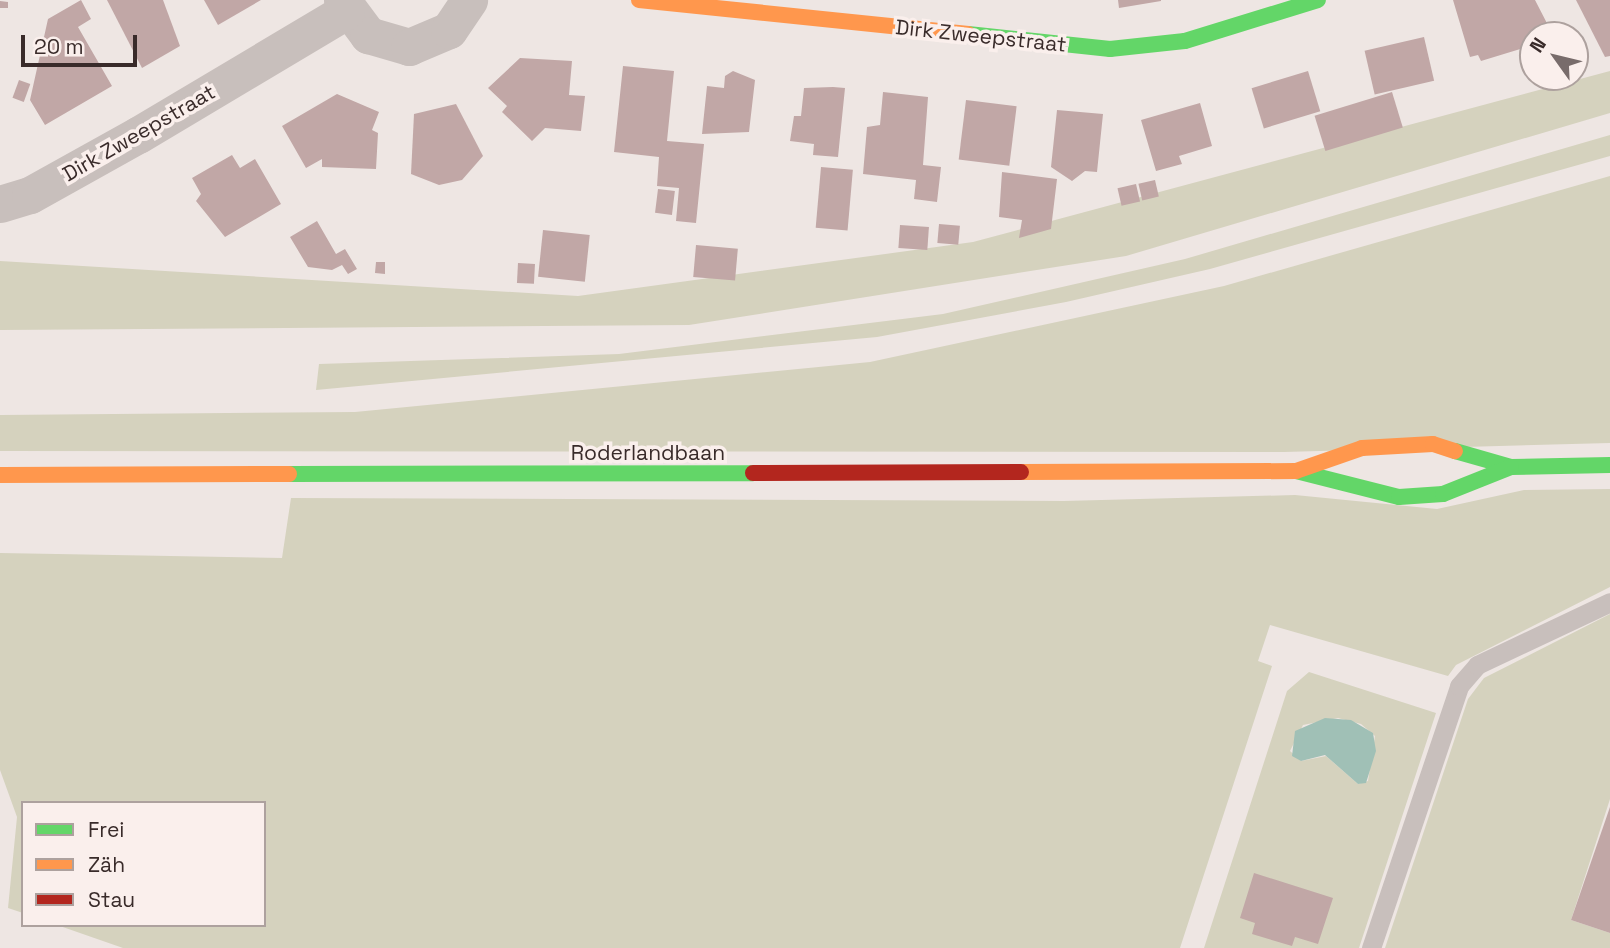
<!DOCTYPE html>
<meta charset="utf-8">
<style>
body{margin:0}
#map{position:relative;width:1610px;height:948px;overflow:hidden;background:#eee6e3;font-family:"Space Grotesk",sans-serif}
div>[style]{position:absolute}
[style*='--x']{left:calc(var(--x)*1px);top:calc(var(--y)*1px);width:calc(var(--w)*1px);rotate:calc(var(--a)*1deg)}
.green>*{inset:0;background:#d5d2be}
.water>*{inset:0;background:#a0c0b6}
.building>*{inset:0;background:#c1a7a6;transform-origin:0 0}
.lane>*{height:19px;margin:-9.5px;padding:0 9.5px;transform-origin:9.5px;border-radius:9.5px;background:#c8bfbc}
.street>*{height:37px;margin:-18.5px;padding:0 18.5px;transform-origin:18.5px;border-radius:18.5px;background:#c8bfbc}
.fast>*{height:16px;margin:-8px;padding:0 8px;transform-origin:8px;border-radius:8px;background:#63d668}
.slow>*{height:16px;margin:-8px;padding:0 8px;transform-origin:8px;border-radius:8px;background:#ff974d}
.jam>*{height:16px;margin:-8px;padding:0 8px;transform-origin:8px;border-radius:8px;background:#b3261e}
span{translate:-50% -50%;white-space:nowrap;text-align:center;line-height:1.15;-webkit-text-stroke:7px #faefec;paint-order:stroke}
.street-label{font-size:21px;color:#392b2a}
.legend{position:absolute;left:21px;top:801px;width:245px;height:126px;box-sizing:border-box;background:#faefec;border:2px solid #ada19e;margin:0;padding:9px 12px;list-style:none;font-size:21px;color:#392b2a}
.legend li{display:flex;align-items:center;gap:14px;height:35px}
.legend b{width:35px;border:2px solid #ada19e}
.north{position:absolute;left:1519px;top:21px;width:70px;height:70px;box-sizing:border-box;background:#faefec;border:2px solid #ada19e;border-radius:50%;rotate:304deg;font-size:19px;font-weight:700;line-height:28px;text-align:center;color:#392b2a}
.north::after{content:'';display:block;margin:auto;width:24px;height:32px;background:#786c6b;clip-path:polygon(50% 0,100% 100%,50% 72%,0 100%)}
.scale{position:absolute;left:21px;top:35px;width:116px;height:32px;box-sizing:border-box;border:4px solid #392b2a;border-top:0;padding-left:9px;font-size:21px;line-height:24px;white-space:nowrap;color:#392b2a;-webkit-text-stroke:5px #faefec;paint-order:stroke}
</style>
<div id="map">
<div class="green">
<div style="clip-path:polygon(1610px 71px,1610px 113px,1126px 256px,689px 325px,0 330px,0 261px,578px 296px,973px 242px)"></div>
<div style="clip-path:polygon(1610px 135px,1610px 156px,1210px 269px,1066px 302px,877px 337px,316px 390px,319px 364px,619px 354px,943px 314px,1185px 259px)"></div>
<div style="clip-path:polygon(1610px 176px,1610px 443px,1284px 452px,0 451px,0 415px,355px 412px,870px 362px,1224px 286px)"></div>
<div style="clip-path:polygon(1610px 489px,1610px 587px,1456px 665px,1448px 676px,1270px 625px,1258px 661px,1272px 666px,1180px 948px,123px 948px,57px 925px,264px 925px,264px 803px,23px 803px,23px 913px,8px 908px,17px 817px,0 770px,0 553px,282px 558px,291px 498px,1064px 501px,1295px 495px,1437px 509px,1524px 490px)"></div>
<div style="clip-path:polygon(1610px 614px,1610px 799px,1571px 920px,1610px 933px,1610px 948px,1385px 948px,1468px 699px,1484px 678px)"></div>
<div style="clip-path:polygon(evenodd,1309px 672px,1436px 713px,1359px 948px,1204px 948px,1287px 691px,1309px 672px,1338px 718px,1361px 724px,1375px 736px,1368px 781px,1358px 784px,1326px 756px,1301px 761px,1290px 751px,1303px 725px,1338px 718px)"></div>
</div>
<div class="water">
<div style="clip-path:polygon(1325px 718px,1351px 720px,1373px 733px,1376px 751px,1366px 783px,1358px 784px,1325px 755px,1301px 761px,1292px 756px,1295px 731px)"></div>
</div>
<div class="building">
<div style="clip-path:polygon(81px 0,91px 19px,78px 27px,112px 86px,45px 125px,30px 100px,48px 19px)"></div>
<div style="clip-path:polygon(107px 0,163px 0,180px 46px,142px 68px)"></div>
<div style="clip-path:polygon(204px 0,261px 0,218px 25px)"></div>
<div style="clip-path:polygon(1118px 0,1161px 0,1161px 1px,1119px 8px)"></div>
<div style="clip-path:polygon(1453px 0,1535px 0,1552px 33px,1533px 35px,1533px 45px,1481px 61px,1478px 55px,1470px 57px)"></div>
<div style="clip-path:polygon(1576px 0,1610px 0,1610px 56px,1605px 57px)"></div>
<div style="clip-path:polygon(0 1px,8px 2px,8px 8px,0 8px)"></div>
<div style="left:1424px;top:37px;width:45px;height:61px;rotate:77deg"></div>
<div style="clip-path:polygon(520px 58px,572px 61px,569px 95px,585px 96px,581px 131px,545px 128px,532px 141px,502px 112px,507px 106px,488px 88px)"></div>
<div style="clip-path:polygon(623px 66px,674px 71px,667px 141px,704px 144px,696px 223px,676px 221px,679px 188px,657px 186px,659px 157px,614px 152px)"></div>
<div style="clip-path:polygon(733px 71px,755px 80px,749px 132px,702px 134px,707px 86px,724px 88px,725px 76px)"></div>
<div style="left:1308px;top:71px;width:42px;height:59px;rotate:73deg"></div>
<div style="left:19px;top:80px;width:12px;height:19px;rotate:20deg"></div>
<div style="clip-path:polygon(833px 87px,845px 88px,838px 157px,813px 155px,814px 144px,790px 141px,794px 116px,801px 116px,804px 88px)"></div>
<div style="clip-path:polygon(883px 92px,928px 97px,923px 165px,941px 167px,937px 202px,914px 199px,916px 180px,863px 174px,867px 127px,880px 125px)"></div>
<div style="left:1392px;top:92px;width:37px;height:81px;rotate:73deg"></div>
<div style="clip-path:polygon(337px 94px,379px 112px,372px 130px,378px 133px,376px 169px,322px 167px,322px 159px,306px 168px,282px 126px)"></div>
<div style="left:966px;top:100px;width:51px;height:60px;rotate:7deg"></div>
<div style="clip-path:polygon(1200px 103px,1212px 146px,1179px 156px,1182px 164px,1156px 171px,1141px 120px)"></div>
<div style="clip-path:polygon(456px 104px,483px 156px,462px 180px,439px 185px,411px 174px,414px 114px)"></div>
<div style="clip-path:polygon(1057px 110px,1103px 114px,1097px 172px,1085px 171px,1072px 181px,1051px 167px)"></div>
<div style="clip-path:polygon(232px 155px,240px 168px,255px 159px,281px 204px,225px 237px,196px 201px,201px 194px,192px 178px)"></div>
<div style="left:821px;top:167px;width:32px;height:61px;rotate:5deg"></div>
<div style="clip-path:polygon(1002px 172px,1057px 179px,1051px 229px,1019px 238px,1022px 220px,999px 217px)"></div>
<div style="left:1155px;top:180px;width:17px;height:17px;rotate:77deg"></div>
<div style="left:1136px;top:184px;width:18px;height:19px;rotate:77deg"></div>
<div style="left:658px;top:189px;width:17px;height:24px;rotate:7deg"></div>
<div style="clip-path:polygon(317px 221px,336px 254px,345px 249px,357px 269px,348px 274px,342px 265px,332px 270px,308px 267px,290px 237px)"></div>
<div style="left:939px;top:224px;width:21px;height:19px;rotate:5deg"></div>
<div style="left:900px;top:225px;width:29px;height:23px;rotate:4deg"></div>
<div style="left:543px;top:230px;width:47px;height:47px;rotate:6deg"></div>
<div style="left:696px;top:245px;width:42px;height:32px;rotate:5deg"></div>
<div style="clip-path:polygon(376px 262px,385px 262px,385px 274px,375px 273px)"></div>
<div style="left:518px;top:263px;width:17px;height:20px;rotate:3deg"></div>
<div style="clip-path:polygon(1610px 807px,1610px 933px,1571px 920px)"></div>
<div style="clip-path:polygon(1254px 873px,1333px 898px,1318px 944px,1295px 937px,1292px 946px,1252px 934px,1255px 923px,1240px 918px)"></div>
</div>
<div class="lane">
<div style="--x:1371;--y:948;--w:276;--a:-71.4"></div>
<div style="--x:1459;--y:686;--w:28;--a:-49"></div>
<div style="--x:1477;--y:665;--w:147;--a:-25.3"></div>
</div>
<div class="street">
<div style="--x:342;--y:0;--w:44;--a:53.4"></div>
<div style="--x:368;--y:35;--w:43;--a:16.3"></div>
<div style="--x:409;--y:47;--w:43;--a:-23"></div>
<div style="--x:449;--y:30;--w:36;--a:-56"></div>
<div style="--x:0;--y:204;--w:31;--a:-17"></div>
<div style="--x:30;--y:195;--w:124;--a:-29.1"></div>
<div style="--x:138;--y:135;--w:242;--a:-30.8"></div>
</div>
<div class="fast">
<div style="--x:968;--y:34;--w:143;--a:6"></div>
<div style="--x:1110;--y:49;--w:75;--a:-6.1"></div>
<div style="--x:1185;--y:41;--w:139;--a:-17.1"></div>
<div style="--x:1455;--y:451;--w:58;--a:15.9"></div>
<div style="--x:1511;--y:467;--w:99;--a:-1.2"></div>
<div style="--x:1296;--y:471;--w:106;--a:14.2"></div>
<div style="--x:1399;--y:497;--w:44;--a:-3.9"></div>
<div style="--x:1443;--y:494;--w:73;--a:-21.7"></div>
<div style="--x:289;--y:474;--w:464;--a:-0.1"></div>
</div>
<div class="slow">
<div style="--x:639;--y:0;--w:331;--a:5.9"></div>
<div style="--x:1021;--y:472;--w:275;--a:-0.2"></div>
<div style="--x:1296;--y:471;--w:70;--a:-19.2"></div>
<div style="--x:1362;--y:448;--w:71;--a:-3.2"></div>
<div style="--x:1433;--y:444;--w:23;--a:18"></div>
<div style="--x:0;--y:475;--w:289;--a:-0.2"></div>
</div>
<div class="jam">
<div style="--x:753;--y:473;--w:268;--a:-0.2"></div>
</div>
<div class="street-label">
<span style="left:981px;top:36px;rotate:6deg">Dirk Zweepstraat</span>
<span style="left:139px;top:133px;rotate:-30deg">Dirk Zweepstraat</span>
<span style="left:648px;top:453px">Roderlandbaan</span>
</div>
<ul class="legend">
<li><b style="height:9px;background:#63d668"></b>Frei</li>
<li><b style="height:9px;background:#ff974d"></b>Zäh</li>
<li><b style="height:9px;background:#b3261e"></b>Stau</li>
</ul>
<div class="north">N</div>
<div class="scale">20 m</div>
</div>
